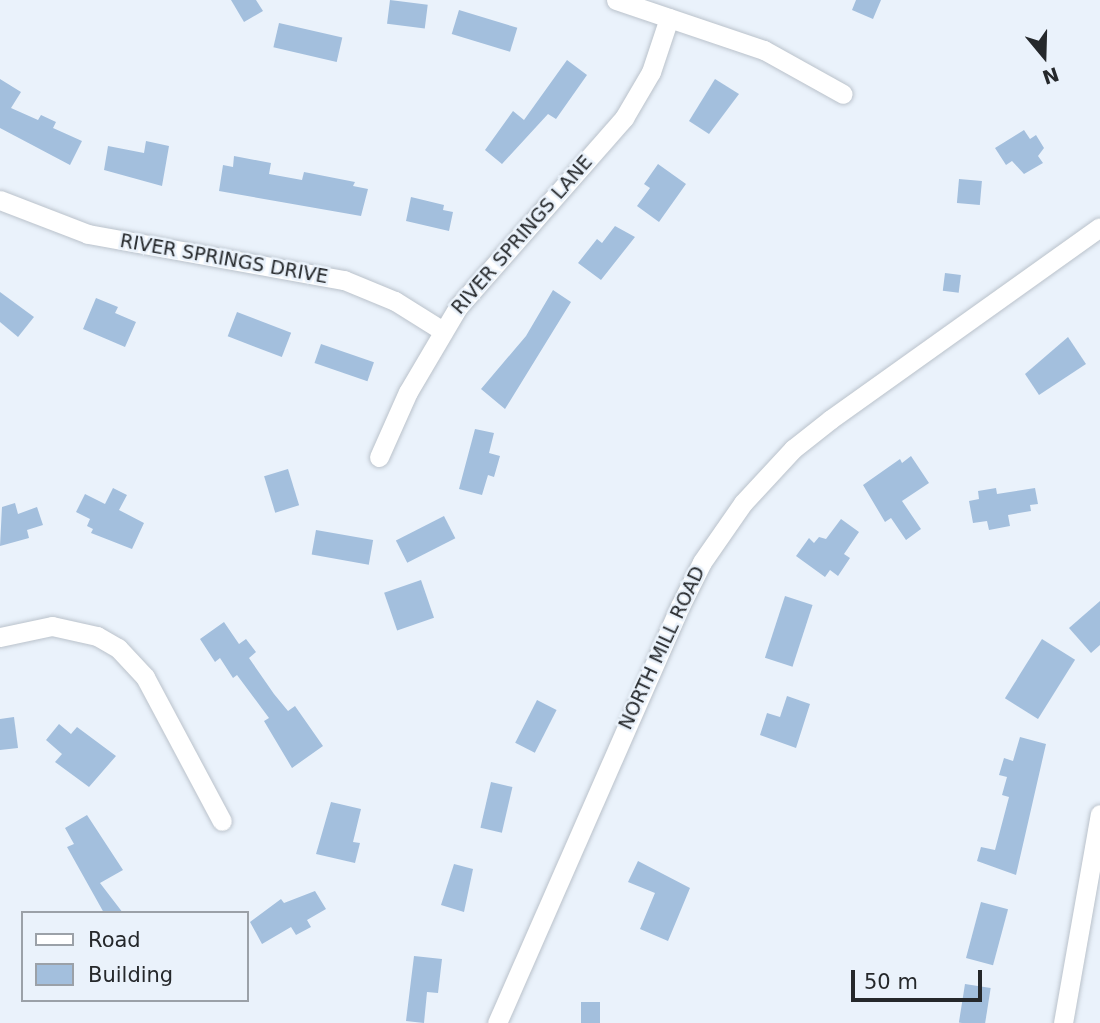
<!DOCTYPE html>
<style>
body{margin:0}
#map{position:relative;width:1100px;height:1023px;overflow:hidden;background:#eaf2fb;font-family:"DejaVu Sans",sans-serif}
div>[style]{position:absolute}
[style*='--x']{left:calc(var(--x)*1px);top:calc(var(--y)*1px);width:calc(var(--w)*1px);rotate:calc(var(--a)*1deg)}
.building>*{inset:0;background:#a3bfdd;transform-origin:0 0}
.roads{filter:drop-shadow(0 0 2px #bac2cb) drop-shadow(0 0 2px #bac2cb)}
.minor>*{height:19px;margin:-9.5px;padding:0 9.5px;transform-origin:9.5px;border-radius:9.5px;background:#fff}
span{translate:-50% -50%;white-space:nowrap;text-align:center;line-height:1.15;-webkit-text-stroke:5px #eaf2fb;paint-order:stroke}
.street-label{font-size:19px;color:#25282b}
.legend{position:absolute;left:21px;top:911px;width:228px;height:91px;box-sizing:border-box;background:#eaf2fb;border:2px solid #9ba1a8;margin:0;padding:9px 12px;list-style:none;font-size:21px;color:#25282b}
.legend li{display:flex;align-items:center;gap:14px;height:35px}
.legend b{width:35px;border:2px solid #9ba1a8}
.north{position:absolute;left:1009px;top:21px;width:70px;height:70px;-webkit-text-stroke:5px #eaf2fb;paint-order:stroke;rotate:161deg;font-size:19px;font-weight:700;line-height:28px;text-align:center;color:#25282b}
.north::after{content:'';display:block;margin:auto;width:24px;height:32px;background:#25282b;clip-path:polygon(50% 0,100% 100%,50% 72%,0 100%)}
.scale{position:absolute;left:851px;top:970px;width:131px;height:32px;box-sizing:border-box;border:4px solid #25282b;border-top:0;padding-left:9px;font-size:21px;line-height:24px;white-space:nowrap;color:#25282b;-webkit-text-stroke:5px #eaf2fb;paint-order:stroke}
</style>
<div id="map">
<div class="building">
<div style="clip-path:polygon(231px 0,256px 0,263px 11px,244px 22px)"></div>
<div style="left:390px;top:0;width:38px;height:24px;rotate:7deg"></div>
<div style="clip-path:polygon(856px 0,881px 0,873px 19px,852px 10px)"></div>
<div style="left:459px;top:10px;width:61px;height:25px;rotate:17deg"></div>
<div style="left:279px;top:23px;width:65px;height:25px;rotate:13deg"></div>
<div style="clip-path:polygon(567px 60px,587px 75px,556px 119px,548px 114px,502px 164px,485px 150px,513px 111px,524px 120px)"></div>
<div style="clip-path:polygon(0 79px,21px 92px,11px 108px,38px 120px,41px 115px,56px 122px,53px 128px,82px 141px,70px 165px,0 128px)"></div>
<div style="clip-path:polygon(715px 79px,739px 94px,709px 134px,689px 121px)"></div>
<div style="clip-path:polygon(1024px 130px,1030px 139px,1036px 135px,1044px 148px,1038px 156px,1043px 163px,1024px 174px,1012px 161px,1006px 165px,995px 148px)"></div>
<div style="clip-path:polygon(146px 141px,169px 146px,162px 186px,104px 170px,108px 146px,144px 153px)"></div>
<div style="clip-path:polygon(234px 156px,271px 163px,269px 174px,302px 180px,304px 172px,355px 182px,353px 186px,368px 189px,361px 216px,219px 191px,223px 165px,233px 167px)"></div>
<div style="clip-path:polygon(658px 164px,686px 184px,659px 222px,637px 206px,650px 188px,644px 184px)"></div>
<div style="left:959px;top:179px;width:23px;height:24px;rotate:5deg"></div>
<div style="clip-path:polygon(411px 197px,444px 205px,443px 210px,453px 212px,449px 231px,406px 221px)"></div>
<div style="clip-path:polygon(615px 226px,635px 237px,601px 280px,578px 263px,597px 239px,602px 243px)"></div>
<div style="left:945px;top:273px;width:16px;height:18px;rotate:7deg"></div>
<div style="clip-path:polygon(553px 290px,571px 302px,505px 409px,481px 389px,526px 336px)"></div>
<div style="clip-path:polygon(0 292px,34px 317px,18px 337px,0 322px)"></div>
<div style="clip-path:polygon(96px 298px,118px 307px,115px 313px,136px 322px,125px 347px,83px 329px)"></div>
<div style="left:237px;top:312px;width:58px;height:26px;rotate:21deg"></div>
<div style="clip-path:polygon(1068px 337px,1086px 364px,1039px 395px,1025px 374px)"></div>
<div style="left:321px;top:344px;width:56px;height:20px;rotate:19deg"></div>
<div style="clip-path:polygon(475px 429px,494px 433px,489px 453px,500px 456px,494px 477px,488px 475px,482px 495px,459px 489px)"></div>
<div style="clip-path:polygon(911px 456px,929px 483px,902px 501px,921px 529px,906px 540px,891px 518px,885px 522px,863px 485px,900px 459px,902px 463px)"></div>
<div style="left:288px;top:469px;width:38px;height:25px;rotate:73deg"></div>
<div style="clip-path:polygon(113px 488px,127px 495px,119px 510px,144px 523px,132px 549px,91px 533px,93px 529px,87px 526px,90px 519px,76px 512px,85px 494px,105px 504px)"></div>
<div style="clip-path:polygon(996px 488px,997px 494px,1035px 488px,1038px 504px,1030px 505px,1031px 511px,1008px 515px,1010px 526px,989px 530px,987px 521px,973px 523px,969px 501px,979px 499px,978px 491px)"></div>
<div style="clip-path:polygon(15px 503px,18px 514px,37px 507px,43px 525px,27px 530px,29px 538px,0 546px,2px 507px)"></div>
<div style="left:444px;top:516px;width:25px;height:54px;rotate:63deg"></div>
<div style="clip-path:polygon(841px 519px,859px 532px,844px 554px,850px 558px,838px 576px,830px 570px,825px 577px,796px 556px,809px 538px,814px 543px,819px 537px,826px 539px)"></div>
<div style="left:316px;top:530px;width:58px;height:25px;rotate:10deg"></div>
<div style="left:421px;top:580px;width:40px;height:39px;rotate:71deg"></div>
<div style="left:785px;top:596px;width:29px;height:65px;rotate:18deg"></div>
<div style="clip-path:polygon(1100px 601px,1100px 645px,1091px 653px,1069px 628px)"></div>
<div style="clip-path:polygon(224px 622px,239px 644px,246px 639px,256px 652px,249px 658px,274px 694px,288px 711px,295px 706px,323px 746px,292px 768px,264px 721px,269px 718px,237px 675px,233px 678px,220px 658px,215px 662px,200px 639px)"></div>
<div style="left:1042px;top:639px;width:39px;height:70px;rotate:32deg"></div>
<div style="clip-path:polygon(787px 696px,810px 704px,796px 748px,760px 735px,767px 713px,780px 717px)"></div>
<div style="left:537px;top:700px;width:22px;height:48px;rotate:27deg"></div>
<div style="clip-path:polygon(14px 717px,18px 748px,0 750px,0 719px)"></div>
<div style="clip-path:polygon(59px 724px,71px 734px,77px 727px,116px 756px,89px 787px,55px 762px,62px 754px,46px 740px)"></div>
<div style="clip-path:polygon(1020px 737px,1046px 744px,1016px 875px,977px 861px,981px 847px,995px 850px,1009px 797px,1002px 795px,1007px 777px,999px 775px,1004px 758px,1013px 761px)"></div>
<div style="left:491px;top:782px;width:22px;height:47px;rotate:13deg"></div>
<div style="clip-path:polygon(331px 802px,361px 809px,353px 842px,360px 843px,355px 863px,316px 854px)"></div>
<div style="clip-path:polygon(87px 815px,123px 870px,100px 883px,123px 913px,104px 913px,67px 847px,74px 844px,65px 828px)"></div>
<div style="clip-path:polygon(638px 861px,690px 888px,668px 941px,640px 929px,655px 893px,628px 882px)"></div>
<div style="clip-path:polygon(454px 864px,473px 869px,464px 912px,441px 905px)"></div>
<div style="clip-path:polygon(315px 891px,326px 909px,307px 920px,311px 927px,296px 935px,291px 927px,262px 944px,250px 922px,281px 899px,284px 903px)"></div>
<div style="left:981px;top:902px;width:28px;height:58px;rotate:15deg"></div>
<div style="clip-path:polygon(414px 956px,442px 959px,438px 993px,427px 992px,424px 1023px,406px 1021px)"></div>
<div style="left:965px;top:984px;width:26px;height:39px;rotate:9deg"></div>
<div style="left:581px;top:1002px;width:19px;height:21px"></div>
</div>
<div class="roads">
<div class="minor">
<div style="--x:616;--y:0;--w:156;--a:18.7"></div>
<div style="--x:764;--y:50;--w:90;--a:29.1"></div>
<div style="--x:0;--y:200;--w:94;--a:21.1"></div>
<div style="--x:88;--y:234;--w:260;--a:10.2"></div>
<div style="--x:344;--y:280;--w:55;--a:22.4"></div>
<div style="--x:395;--y:301;--w:57;--a:32"></div>
<div style="--x:379;--y:457;--w:71;--a:-66"></div>
<div style="--x:408;--y:392;--w:99;--a:-59.5"></div>
<div style="--x:458;--y:307;--w:252;--a:-48.7"></div>
<div style="--x:624;--y:118;--w:53;--a:-59.6"></div>
<div style="--x:651;--y:72;--w:57;--a:-71.6"></div>
<div style="--x:0;--y:637;--w:53;--a:-11.9"></div>
<div style="--x:52;--y:626;--w:46;--a:12.5"></div>
<div style="--x:97;--y:636;--w:24;--a:30"></div>
<div style="--x:118;--y:648;--w:40;--a:47"></div>
<div style="--x:145;--y:677;--w:163;--a:61.9"></div>
<div style="--x:497;--y:1023;--w:455;--a:-66.3"></div>
<div style="--x:680;--y:606;--w:49;--a:-63.4"></div>
<div style="--x:702;--y:562;--w:72;--a:-55.2"></div>
<div style="--x:743;--y:503;--w:74;--a:-47.2"></div>
<div style="--x:793;--y:449;--w:48;--a:-38.3"></div>
<div style="--x:831;--y:419;--w:330;--a:-35.5"></div>
<div style="--x:1063;--y:1023;--w:212;--a:-80"></div>
</div>
</div>
<div class="street-label">
<span style="left:522px;top:235px;rotate:-49deg">RIVER SPRINGS LANE</span>
<span style="left:224px;top:259px;rotate:10deg">RIVER SPRINGS DRIVE</span>
<span style="left:662px;top:648px;rotate:-65deg">NORTH MILL ROAD</span>
</div>
<ul class="legend">
<li><b style="height:9px;background:#fff"></b>Road</li>
<li><b style="height:19px;background:#a3bfdd"></b>Building</li>
</ul>
<div class="north">N</div>
<div class="scale">50 m</div>
</div>
